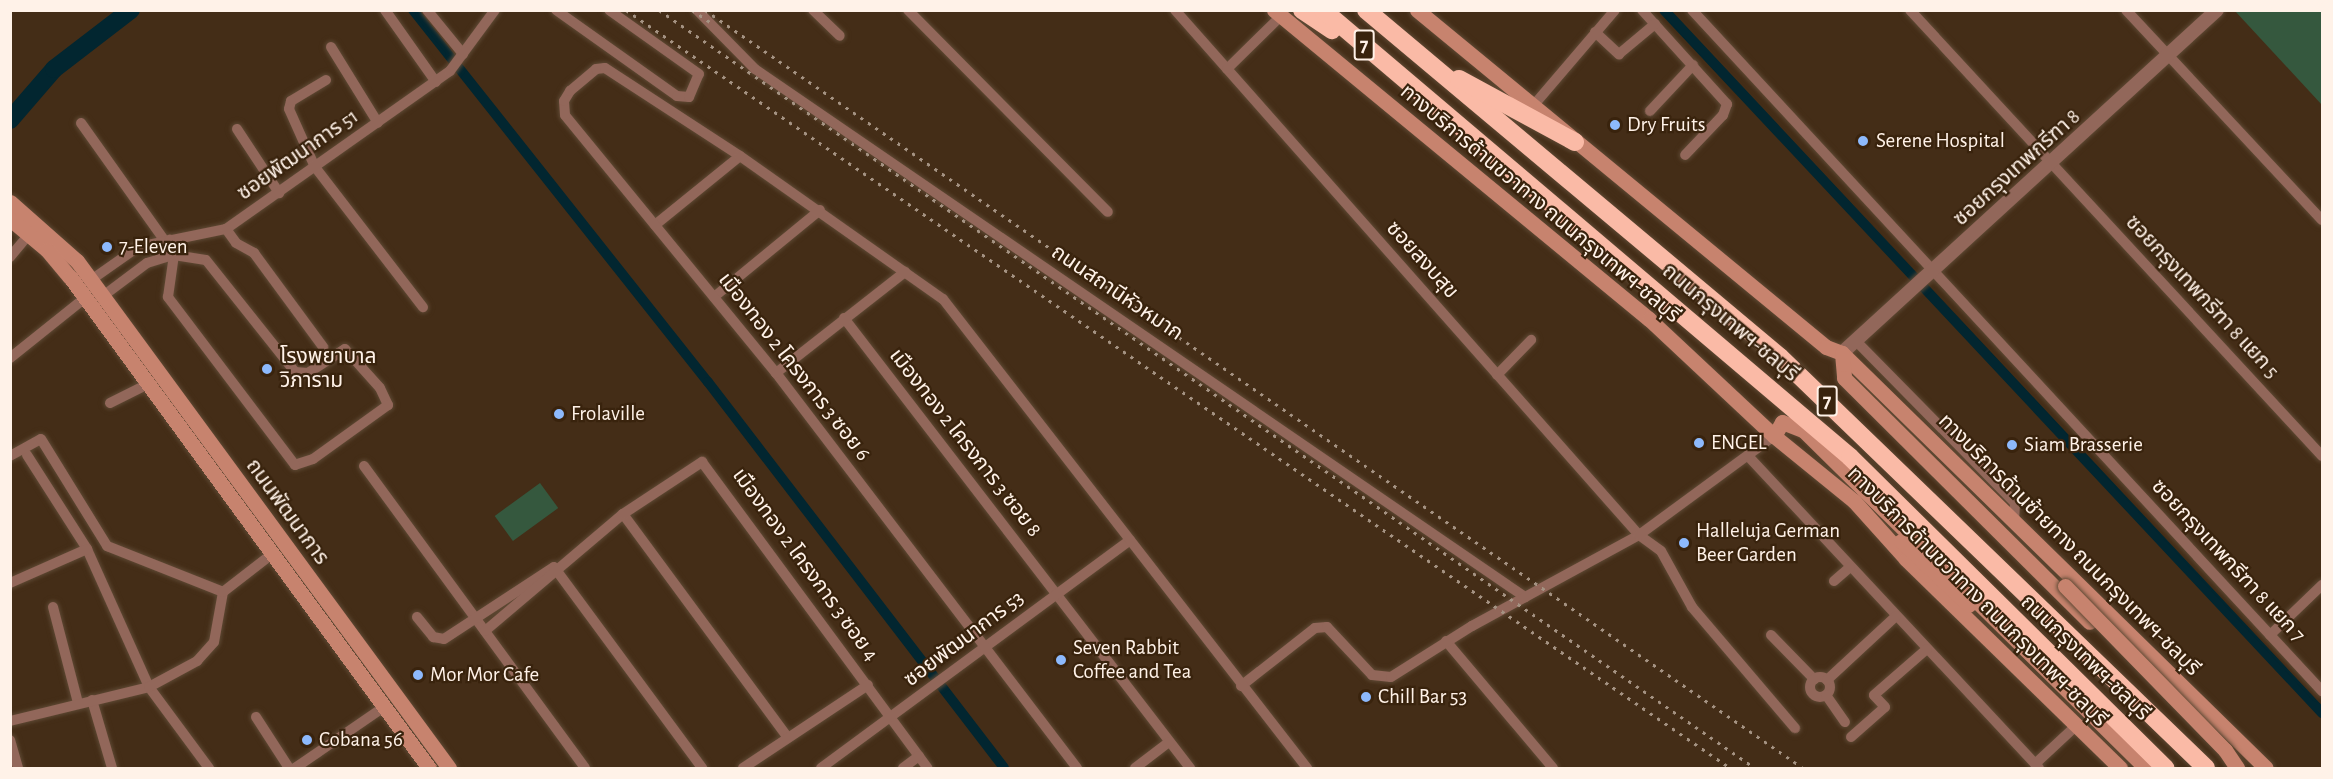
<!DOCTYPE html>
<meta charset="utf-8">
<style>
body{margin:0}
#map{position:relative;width:2333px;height:779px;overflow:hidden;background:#442d17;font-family:"Alegreya Sans","Noto Sans Thai",sans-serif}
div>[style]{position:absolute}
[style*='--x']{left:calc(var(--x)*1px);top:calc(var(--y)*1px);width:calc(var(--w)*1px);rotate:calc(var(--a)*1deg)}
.green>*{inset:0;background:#35583e;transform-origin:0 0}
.canal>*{height:10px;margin:-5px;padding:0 5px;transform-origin:5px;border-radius:5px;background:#022630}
.river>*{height:18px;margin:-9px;padding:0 9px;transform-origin:9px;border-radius:9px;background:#022630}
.roads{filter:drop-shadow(0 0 2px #5e4934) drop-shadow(0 0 2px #5e4934)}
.minor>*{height:10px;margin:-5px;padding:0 5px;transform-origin:5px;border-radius:5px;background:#92675a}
.minor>.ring{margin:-5px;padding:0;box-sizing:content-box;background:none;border:10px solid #92675a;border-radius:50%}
.tertiary>*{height:14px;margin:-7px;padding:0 7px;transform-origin:7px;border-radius:7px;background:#92675a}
.secondary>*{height:15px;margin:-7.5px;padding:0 7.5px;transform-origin:7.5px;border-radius:7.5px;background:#c7836e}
.motorway>*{height:18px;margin:-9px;padding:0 9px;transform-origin:9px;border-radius:9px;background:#fabaa6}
.rail>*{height:3px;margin-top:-1.5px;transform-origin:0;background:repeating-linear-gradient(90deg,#a59383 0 3px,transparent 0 9px)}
.bridges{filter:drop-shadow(0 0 2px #5e4934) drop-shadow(0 0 2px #5e4934)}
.secondary-bridge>*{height:15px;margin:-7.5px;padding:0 7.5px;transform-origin:7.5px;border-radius:7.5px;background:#c7836e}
.dots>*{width:16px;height:16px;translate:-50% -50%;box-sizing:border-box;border:3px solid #39230d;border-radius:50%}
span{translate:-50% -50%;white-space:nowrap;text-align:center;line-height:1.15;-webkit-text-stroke:4.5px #39230d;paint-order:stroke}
.shield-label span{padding:2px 4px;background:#39230d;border:2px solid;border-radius:4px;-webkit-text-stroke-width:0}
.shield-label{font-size:20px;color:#fff2e8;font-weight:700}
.poi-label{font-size:21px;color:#fff2e8}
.left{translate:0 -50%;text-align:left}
.street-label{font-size:21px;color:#fff2e8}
.frame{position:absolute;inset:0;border:12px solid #fff2e8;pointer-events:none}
</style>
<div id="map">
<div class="green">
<div style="clip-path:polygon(2235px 11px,2322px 11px,2322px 105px)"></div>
<div style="left:540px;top:483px;width:31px;height:56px;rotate:54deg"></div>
</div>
<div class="canal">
<div style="--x:413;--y:10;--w:475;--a:51.6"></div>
<div style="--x:708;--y:382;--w:486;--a:52.5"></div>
<div style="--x:1664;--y:10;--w:963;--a:46.89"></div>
</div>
<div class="river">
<div style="--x:10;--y:120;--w:67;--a:-49.2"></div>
<div style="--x:54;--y:69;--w:97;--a:-37.5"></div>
</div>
<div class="roads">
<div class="minor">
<div style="--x:385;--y:10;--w:88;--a:54.7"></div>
<div style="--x:427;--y:10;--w:57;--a:50.7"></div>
<div style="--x:556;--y:10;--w:148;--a:35.4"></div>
<div style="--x:677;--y:96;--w:12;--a:5"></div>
<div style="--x:689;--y:97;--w:25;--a:-67"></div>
<div style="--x:699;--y:74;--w:110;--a:-144.6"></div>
<div style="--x:697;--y:10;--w:83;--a:45.5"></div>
<div style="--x:755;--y:69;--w:934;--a:34.44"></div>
<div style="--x:813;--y:10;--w:37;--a:44"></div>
<div style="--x:908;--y:10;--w:284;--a:45.3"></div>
<div style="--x:1175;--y:10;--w:701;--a:48.53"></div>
<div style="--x:1639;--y:535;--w:27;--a:36"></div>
<div style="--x:1661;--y:551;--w:64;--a:61"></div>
<div style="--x:1692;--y:607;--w:159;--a:49.6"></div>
<div style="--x:1642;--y:10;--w:127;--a:47.9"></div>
<div style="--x:1727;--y:104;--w:12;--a:110"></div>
<div style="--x:1723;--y:115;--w:55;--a:133.5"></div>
<div style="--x:1692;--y:10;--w:928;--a:47.23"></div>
<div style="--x:1910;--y:10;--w:607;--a:47.27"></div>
<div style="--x:2126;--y:10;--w:287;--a:47"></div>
<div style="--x:1595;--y:32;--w:33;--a:43"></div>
<div style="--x:1619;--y:54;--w:47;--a:-39.8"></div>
<div style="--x:331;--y:47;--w:89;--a:58.3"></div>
<div style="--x:1227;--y:69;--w:76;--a:-44.5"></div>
<div style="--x:326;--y:80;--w:41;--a:149"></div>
<div style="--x:291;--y:101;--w:8;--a:104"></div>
<div style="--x:289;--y:109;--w:64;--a:65.9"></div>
<div style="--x:315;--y:167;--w:177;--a:52.4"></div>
<div style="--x:1533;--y:106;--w:126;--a:-49.5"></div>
<div style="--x:1650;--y:111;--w:63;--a:-46.9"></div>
<div style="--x:81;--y:123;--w:145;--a:54.6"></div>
<div style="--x:237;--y:129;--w:77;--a:56.7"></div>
<div style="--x:655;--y:225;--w:109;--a:-39.1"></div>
<div style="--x:226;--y:229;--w:17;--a:54"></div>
<div style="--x:236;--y:243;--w:21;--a:29"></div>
<div style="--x:254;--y:253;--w:117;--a:53.7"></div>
<div style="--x:10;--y:257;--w:23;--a:-50"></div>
<div style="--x:91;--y:280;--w:57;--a:-35.1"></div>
<div style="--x:138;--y:247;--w:90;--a:-11.6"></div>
<div style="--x:226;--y:229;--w:274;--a:-35.2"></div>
<div style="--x:450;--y:71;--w:76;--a:-53.6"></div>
<div style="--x:103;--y:296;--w:55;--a:-36.9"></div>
<div style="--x:147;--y:263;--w:28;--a:-17"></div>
<div style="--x:174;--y:255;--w:32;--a:9"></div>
<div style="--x:206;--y:260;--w:143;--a:51.5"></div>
<div style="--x:295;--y:372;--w:13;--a:4"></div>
<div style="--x:308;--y:373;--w:44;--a:-33"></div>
<div style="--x:345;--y:349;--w:52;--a:48.1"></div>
<div style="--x:380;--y:388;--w:19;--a:65"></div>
<div style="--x:388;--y:405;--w:92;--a:144.2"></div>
<div style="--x:313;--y:459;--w:19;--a:162"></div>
<div style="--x:295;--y:465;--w:211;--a:-127.1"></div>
<div style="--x:168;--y:297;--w:42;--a:-81.9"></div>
<div style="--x:174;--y:255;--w:16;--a:-105"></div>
<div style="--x:714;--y:297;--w:137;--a:-39.4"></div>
<div style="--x:844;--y:318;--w:568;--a:52.44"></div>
<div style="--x:1855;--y:340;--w:228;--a:45.5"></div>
<div style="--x:2015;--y:503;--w:17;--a:93"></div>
<div style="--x:10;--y:358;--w:96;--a:-38.7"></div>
<div style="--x:776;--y:373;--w:164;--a:-38.1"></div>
<div style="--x:1497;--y:375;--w:49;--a:-45.8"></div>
<div style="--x:110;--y:403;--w:42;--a:-26.6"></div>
<div style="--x:27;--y:455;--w:112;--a:57.4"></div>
<div style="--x:87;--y:549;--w:151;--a:65.8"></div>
<div style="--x:149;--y:687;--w:101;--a:53.5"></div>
<div style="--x:10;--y:456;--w:35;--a:-29"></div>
<div style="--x:41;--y:439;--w:126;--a:58.3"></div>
<div style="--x:107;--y:546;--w:125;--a:21.6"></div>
<div style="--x:1749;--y:457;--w:425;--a:47"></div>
<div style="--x:364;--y:466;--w:374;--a:53.8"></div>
<div style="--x:623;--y:514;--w:278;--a:53.6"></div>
<div style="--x:1834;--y:581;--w:21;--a:-41"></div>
<div style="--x:10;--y:583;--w:84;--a:-23.8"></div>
<div style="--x:53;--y:607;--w:99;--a:75.4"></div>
<div style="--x:417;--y:617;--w:26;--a:51"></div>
<div style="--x:433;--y:637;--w:11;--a:10"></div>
<div style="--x:444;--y:639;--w:131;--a:-33.2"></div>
<div style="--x:554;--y:567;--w:250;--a:53.6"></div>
<div style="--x:485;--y:631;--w:181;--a:-40.3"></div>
<div style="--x:623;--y:514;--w:95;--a:-33.4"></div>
<div style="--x:702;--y:462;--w:380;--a:53.6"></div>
<div style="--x:1771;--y:635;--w:62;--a:45.7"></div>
<div style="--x:2270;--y:635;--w:72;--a:-43.9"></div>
<div style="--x:1446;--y:641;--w:166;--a:49.9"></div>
<div class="ring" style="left:1810px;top:677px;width:10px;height:10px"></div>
<div style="--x:1827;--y:680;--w:94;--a:-42.8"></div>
<div style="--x:1241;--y:686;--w:94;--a:-38.1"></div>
<div style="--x:1315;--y:628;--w:12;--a:-5"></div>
<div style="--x:1327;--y:627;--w:66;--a:46.8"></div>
<div style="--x:1372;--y:675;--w:19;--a:6"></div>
<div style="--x:1391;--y:677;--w:96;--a:-32.2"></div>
<div style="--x:1472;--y:626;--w:190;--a:-28.6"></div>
<div style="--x:1639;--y:535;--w:167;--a:-36.3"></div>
<div style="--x:1826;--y:695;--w:33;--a:55"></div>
<div style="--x:92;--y:700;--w:71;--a:73.6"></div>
<div style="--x:256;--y:717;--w:61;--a:57.1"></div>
<div style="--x:10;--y:721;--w:143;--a:-13.7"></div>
<div style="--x:149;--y:687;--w:55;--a:-28.4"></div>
<div style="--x:197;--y:661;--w:25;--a:-48"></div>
<div style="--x:214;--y:642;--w:51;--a:-79.8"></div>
<div style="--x:223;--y:592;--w:62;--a:-37.8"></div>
<div style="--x:1851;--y:737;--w:45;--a:-41.4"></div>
<div style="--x:1885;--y:707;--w:16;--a:-133"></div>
<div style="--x:1874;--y:695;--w:70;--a:-41"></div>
<div style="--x:10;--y:740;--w:29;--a:74"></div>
<div style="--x:2035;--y:764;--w:57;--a:-42.9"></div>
<div style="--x:295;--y:768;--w:108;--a:-34.4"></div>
<div style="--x:743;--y:768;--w:150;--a:-33.6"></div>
<div style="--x:821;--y:768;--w:384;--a:-36.4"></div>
<div style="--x:903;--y:768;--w:20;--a:-37"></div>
<div style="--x:1077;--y:768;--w:497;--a:-127.3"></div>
<div style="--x:776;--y:373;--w:333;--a:-129.3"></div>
<div style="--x:565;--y:115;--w:14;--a:-94"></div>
<div style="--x:564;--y:101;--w:12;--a:-59"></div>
<div style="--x:570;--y:91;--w:34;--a:-40"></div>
<div style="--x:596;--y:69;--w:9;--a:-6"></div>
<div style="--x:605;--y:68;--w:161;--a:33.1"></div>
<div style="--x:740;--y:156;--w:248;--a:35.2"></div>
<div style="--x:943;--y:299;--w:594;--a:52.18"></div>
<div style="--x:1135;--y:768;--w:43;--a:-37.4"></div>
</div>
<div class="tertiary">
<div style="--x:1842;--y:353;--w:508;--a:-42.45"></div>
</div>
<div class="secondary">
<div style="--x:1274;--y:10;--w:486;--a:39.5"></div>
<div style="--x:1649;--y:319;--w:171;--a:43.1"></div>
<div style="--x:1774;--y:436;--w:103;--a:39.1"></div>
<div style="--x:1854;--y:501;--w:78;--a:48.1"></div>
<div style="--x:1906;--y:559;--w:299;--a:44.3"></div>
<div style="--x:1417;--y:10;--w:530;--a:39.49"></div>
<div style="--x:1826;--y:347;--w:17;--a:21"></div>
<div style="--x:1842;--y:353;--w:593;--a:44.39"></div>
<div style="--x:10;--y:202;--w:89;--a:41.4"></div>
<div style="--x:77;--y:261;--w:629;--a:53.73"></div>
<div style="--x:10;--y:219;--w:48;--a:40"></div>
<div style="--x:47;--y:250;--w:35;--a:50"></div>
<div style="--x:70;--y:277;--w:608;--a:53.83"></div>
<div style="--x:1842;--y:353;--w:25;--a:85"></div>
<div style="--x:1844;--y:378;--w:346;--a:44.8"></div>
<div style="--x:1774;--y:436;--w:16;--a:-60"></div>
<div style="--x:1782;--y:422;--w:22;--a:21"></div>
<div style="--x:1803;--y:430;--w:482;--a:44.6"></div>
<div style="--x:1901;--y:541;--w:93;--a:43.3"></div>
</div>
<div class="motorway">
<div style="--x:1302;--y:10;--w:36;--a:34"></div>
<div style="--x:1323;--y:10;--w:691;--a:40.3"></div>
<div style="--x:1850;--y:457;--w:443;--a:44.6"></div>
<div style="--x:1366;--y:10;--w:540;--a:39.97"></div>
<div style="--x:1780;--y:357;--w:592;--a:43.97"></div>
<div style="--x:1459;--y:79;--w:132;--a:28.5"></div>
</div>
</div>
<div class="rail">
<div style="--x:626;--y:10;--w:1339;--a:34.47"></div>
<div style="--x:659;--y:10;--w:1333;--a:34.67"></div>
<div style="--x:692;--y:10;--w:23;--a:34"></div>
<div style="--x:705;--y:10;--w:1334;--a:34.62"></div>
</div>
<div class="bridges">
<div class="secondary-bridge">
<div style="--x:2065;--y:586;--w:229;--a:45.7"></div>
<div style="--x:2225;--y:750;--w:22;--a:56"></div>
</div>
</div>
<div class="dots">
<div style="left:1615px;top:125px;background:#8db9fc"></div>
<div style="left:1863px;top:141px;background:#8db9fc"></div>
<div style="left:107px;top:247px;background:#8db9fc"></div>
<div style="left:267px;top:369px;background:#8db9fc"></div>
<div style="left:559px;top:414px;background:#8db9fc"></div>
<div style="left:1699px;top:443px;background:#8db9fc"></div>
<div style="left:2012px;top:445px;background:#8db9fc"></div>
<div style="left:1684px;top:543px;background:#8db9fc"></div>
<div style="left:1061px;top:660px;background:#8db9fc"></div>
<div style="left:418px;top:675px;background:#8db9fc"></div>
<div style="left:1366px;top:697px;background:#8db9fc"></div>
<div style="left:307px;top:740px;background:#8db9fc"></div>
</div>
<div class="shield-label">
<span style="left:1364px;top:45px">7</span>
<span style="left:1827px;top:401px">7</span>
</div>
<div class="poi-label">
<span class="left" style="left:1627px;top:125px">Dry Fruits</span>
<span class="left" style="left:1876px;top:141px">Serene Hospital</span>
<span class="left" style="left:119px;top:247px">7-Eleven</span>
<span class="left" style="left:280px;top:369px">โรงพยาบาล<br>วิภาราม</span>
<span class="left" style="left:571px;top:414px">Frolaville</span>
<span class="left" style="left:1711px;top:443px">ENGEL</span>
<span class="left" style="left:2024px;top:445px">Siam Brasserie</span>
<span class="left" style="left:1696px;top:543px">Halleluja German<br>Beer Garden</span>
<span class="left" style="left:1073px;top:660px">Seven Rabbit<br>Coffee and Tea</span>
<span class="left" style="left:430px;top:675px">Mor Mor Cafe</span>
<span class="left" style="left:1378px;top:697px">Chill Bar 53</span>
<span class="left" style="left:319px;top:740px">Cobana 56</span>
</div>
<div class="street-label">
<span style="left:298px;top:155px;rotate:-35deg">ซอยพัฒนาการ 51</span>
<span style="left:2017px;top:168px;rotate:-42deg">ซอยกรุงเทพกรีฑา 8</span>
<span style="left:1540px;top:204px;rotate:40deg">ทางบริการด้านขวาทาง ถนนกรุงเทพฯ-ชลบุรี</span>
<span style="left:1422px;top:260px;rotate:48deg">ซอยสงบสุข</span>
<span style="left:1117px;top:293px;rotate:34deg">ถนนสถานีหัวหมาก</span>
<span style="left:2202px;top:297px;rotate:47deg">ซอยกรุงเทพกรีฑา 8 แยก 5</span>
<span style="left:1730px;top:323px;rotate:40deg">ถนนกรุงเทพฯ-ชลบุรี</span>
<span style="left:794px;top:367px;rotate:52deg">เมืองทอง 2 โครงการ 3 ซอย 6</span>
<span style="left:965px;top:443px;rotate:52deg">เมืองทอง 2 โครงการ 3 ซอย 8</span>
<span style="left:287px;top:512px;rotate:54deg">ถนนพัฒนาการ</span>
<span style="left:2069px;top:545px;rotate:45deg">ทางบริการด้านซ้ายทาง ถนนกรุงเทพฯ-ชลบุรี</span>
<span style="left:2228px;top:561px;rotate:47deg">ซอยกรุงเทพกรีฑา 8 แยก 7</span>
<span style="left:805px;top:565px;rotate:54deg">เมืองทอง 2 โครงการ 3 ซอย 4</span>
<span style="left:1977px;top:597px;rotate:45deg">ทางบริการด้านขวาทาง ถนนกรุงเทพฯ-ชลบุรี</span>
<span style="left:964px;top:639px;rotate:-37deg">ซอยพัฒนาการ 53</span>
<span style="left:2085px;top:658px;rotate:44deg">ถนนกรุงเทพฯ-ชลบุรี</span>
</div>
<div class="frame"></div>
</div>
